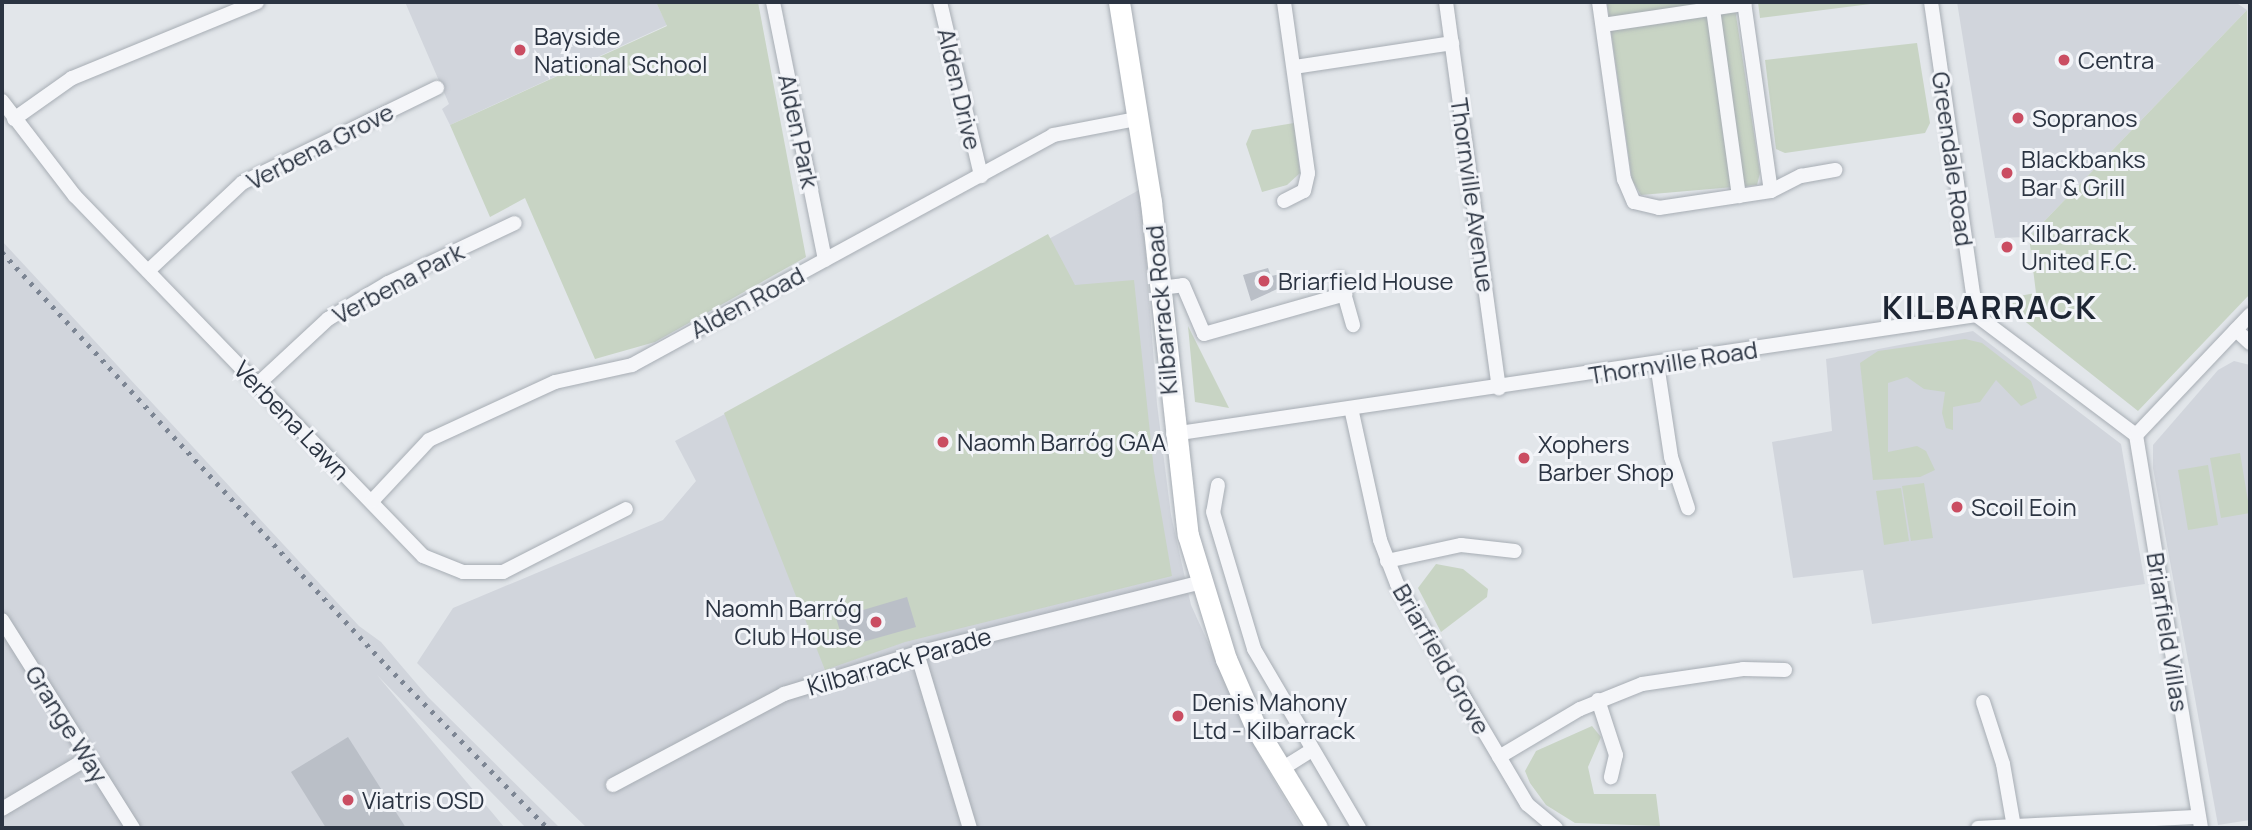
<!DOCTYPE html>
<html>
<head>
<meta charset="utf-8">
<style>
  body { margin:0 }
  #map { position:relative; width:2252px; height:830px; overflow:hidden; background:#e2e6ea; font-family:Manrope,sans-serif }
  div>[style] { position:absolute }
  .built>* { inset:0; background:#d1d5dc }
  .green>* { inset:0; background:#c8d4c4 }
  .building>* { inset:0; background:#babfc7 }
  .roads { filter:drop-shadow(0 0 2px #a7adb4) drop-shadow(0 0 2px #a7adb4) }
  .street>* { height:14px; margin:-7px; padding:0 7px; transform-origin:7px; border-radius:7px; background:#f5f6f9 }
  .secondary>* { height:21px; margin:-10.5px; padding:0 10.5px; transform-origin:10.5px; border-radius:10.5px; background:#fff }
  .rail>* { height:4.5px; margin-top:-2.25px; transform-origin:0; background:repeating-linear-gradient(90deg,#7c8593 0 3.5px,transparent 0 10.5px) }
  .dots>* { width:19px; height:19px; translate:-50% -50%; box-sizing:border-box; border:4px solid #f2f4f8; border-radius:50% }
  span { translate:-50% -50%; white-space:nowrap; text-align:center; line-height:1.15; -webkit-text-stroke:6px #f2f4f8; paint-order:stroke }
  .poi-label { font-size:24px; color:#2b3442 }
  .left { translate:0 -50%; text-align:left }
  .right { translate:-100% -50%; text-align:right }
  .street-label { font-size:24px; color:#2b3442 }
  .district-label { font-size:32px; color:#1d2533; font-weight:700; letter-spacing:2px }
  .frame { position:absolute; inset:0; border:4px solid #2b3442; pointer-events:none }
</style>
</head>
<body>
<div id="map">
  <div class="built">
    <div style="clip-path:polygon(405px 2px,656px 2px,667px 25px,450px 125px,442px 109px,449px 104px)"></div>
    <div style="clip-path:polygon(1957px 2px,2235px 2px,2247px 10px,2029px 237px,1995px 238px)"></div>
    <div style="clip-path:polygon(1141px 189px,1157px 404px,1171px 515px,1191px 605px,1259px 755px,1302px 828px,587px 828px,417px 663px,453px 608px,663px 520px,696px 481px,675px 441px)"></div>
    <div style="clip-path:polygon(2px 241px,359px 626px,381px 642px,428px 697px,560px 828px,526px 828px,377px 675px,505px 828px,2px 828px)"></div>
    <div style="clip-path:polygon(1973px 331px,2121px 444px,2145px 584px,1872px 624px,1863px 570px,1793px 578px,1772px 442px,1832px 431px,1826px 359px)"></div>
    <div style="clip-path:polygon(2234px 361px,2250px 365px,2250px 820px,2218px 825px,2153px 468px,2153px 445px,2218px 370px)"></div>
  </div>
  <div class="green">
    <div style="clip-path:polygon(656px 2px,758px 2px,806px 257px,655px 342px,595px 359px,525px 198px,490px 217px,450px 125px,667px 26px)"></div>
    <div style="clip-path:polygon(1607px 2px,1734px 2px,1760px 173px,1757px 185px,1641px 195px,1632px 180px)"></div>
    <div style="clip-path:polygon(1758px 2px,1886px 2px,1760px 18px)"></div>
    <div style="clip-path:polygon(2247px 10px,2250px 294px,2138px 411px,1998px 300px,2036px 293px,2029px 237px)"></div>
    <div style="clip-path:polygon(1917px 43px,1930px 123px,1925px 133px,1785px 153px,1776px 149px,1765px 60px)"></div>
    <div style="clip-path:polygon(1294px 123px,1300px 173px,1287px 185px,1262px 192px,1246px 144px,1252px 130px)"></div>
    <div style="clip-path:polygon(1048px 234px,1075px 285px,1134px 280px,1154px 471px,1172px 576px,905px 642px,825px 670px,724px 413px)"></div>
    <div style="clip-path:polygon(1188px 326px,1229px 408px,1195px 402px)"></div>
    <div style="clip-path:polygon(1965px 339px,1982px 343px,2031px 381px,2037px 398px,2021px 406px,1996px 380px,1980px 402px,1953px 407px,1953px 430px,1946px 428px,1942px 413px,1945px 392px,1924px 389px,1907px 377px,1888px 383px,1888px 452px,1917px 446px,1926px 451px,1935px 470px,1920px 477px,1873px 480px,1860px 363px,1878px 351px)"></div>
    <div style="clip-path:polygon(2240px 453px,2250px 513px,2221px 518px,2210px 458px)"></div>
    <div style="clip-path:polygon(2208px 465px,2218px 525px,2188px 530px,2178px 470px)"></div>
    <div style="clip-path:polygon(1924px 483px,1933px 538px,1911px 541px,1902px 486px)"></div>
    <div style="clip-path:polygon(1901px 488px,1909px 541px,1884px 545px,1876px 491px)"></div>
    <div style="clip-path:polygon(1436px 564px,1463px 569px,1488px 589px,1487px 597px,1441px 632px,1418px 588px)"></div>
    <div style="clip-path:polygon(1592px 726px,1601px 737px,1588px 767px,1594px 794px,1656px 794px,1660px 826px,1575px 823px,1546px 805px,1530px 783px,1525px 771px,1536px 751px)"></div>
  </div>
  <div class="building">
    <div style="clip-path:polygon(1268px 268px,1271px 276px,1281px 274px,1284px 286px,1251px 301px,1243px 275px)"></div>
    <div style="clip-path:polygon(907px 597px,916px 627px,845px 647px,836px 618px)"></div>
    <div style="clip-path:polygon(348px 737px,406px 828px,326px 828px,291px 772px)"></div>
  </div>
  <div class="roads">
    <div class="street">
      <div style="left:773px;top:2px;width:263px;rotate:78.6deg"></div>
      <div style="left:940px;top:2px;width:179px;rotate:76.7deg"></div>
      <div style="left:1446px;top:2px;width:390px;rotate:82.2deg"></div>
      <div style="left:1599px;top:2px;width:179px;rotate:82deg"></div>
      <div style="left:1624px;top:179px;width:25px;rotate:67deg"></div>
      <div style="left:1634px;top:202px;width:26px;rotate:13deg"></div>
      <div style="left:1659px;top:208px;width:113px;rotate:-8.6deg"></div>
      <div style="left:1771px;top:191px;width:34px;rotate:-27deg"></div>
      <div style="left:1801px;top:176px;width:35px;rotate:-10deg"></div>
      <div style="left:1744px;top:2px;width:191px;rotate:81.9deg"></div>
      <div style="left:1931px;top:2px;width:316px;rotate:81.8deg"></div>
      <div style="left:1713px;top:9px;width:189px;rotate:82.1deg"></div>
      <div style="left:1603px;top:25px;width:143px;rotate:-8.5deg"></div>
      <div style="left:1294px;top:67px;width:160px;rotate:-8.6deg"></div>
      <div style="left:2px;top:101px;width:120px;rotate:52.5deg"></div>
      <div style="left:75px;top:196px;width:501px;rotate:45.97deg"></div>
      <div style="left:423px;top:556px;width:43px;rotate:21.8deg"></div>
      <div style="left:463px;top:572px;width:40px"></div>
      <div style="left:503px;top:572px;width:138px;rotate:-27.1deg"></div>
      <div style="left:14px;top:119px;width:71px;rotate:-35.3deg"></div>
      <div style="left:72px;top:78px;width:200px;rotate:-22.3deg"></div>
      <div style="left:1284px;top:201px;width:22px;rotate:-27deg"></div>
      <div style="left:1304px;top:191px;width:18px;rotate:-77deg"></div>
      <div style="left:1308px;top:173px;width:173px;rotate:-98deg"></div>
      <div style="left:148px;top:271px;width:129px;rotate:-43.1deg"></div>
      <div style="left:242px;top:183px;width:217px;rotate:-26deg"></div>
      <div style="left:1340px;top:279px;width:48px;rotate:74.2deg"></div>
      <div style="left:1160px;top:288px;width:23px;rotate:-7deg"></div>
      <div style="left:1183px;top:285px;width:53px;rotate:66.8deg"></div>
      <div style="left:1204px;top:334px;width:147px;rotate:-15.8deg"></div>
      <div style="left:2236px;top:330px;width:19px;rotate:43deg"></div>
      <div style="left:1657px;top:364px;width:94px;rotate:81.4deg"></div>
      <div style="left:1671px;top:457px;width:54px;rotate:71.6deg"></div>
      <div style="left:258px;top:384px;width:96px;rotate:-42.9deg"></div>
      <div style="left:328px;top:319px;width:70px;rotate:-31deg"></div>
      <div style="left:388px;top:283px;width:140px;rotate:-25.3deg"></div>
      <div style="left:1351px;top:408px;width:135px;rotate:77.6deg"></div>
      <div style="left:1380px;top:540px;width:47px;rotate:68.9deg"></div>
      <div style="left:1397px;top:584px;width:256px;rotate:59.4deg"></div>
      <div style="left:1527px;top:804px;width:38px;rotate:40deg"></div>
      <div style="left:1173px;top:434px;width:812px;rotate:-8.43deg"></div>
      <div style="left:1976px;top:315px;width:200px;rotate:36.9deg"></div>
      <div style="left:2136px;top:435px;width:398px;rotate:80.6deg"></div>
      <div style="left:2136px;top:435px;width:166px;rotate:-46.5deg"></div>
      <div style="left:1218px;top:485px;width:27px;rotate:100deg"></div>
      <div style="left:1213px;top:512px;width:143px;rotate:73.3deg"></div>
      <div style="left:1254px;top:649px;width:208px;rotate:59.6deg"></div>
      <div style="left:372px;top:501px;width:83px;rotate:-46.9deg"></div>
      <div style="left:429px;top:440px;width:139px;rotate:-24.7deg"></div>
      <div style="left:555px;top:382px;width:79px;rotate:-12.4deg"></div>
      <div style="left:632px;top:365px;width:480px;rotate:-28.6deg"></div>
      <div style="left:1053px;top:135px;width:85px;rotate:-10.9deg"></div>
      <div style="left:1387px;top:561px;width:76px;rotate:-12.2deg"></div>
      <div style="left:1461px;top:545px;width:54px;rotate:6.3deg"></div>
      <div style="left:2px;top:620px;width:246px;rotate:57.8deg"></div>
      <div style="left:917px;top:653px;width:183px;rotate:73.2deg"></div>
      <div style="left:1598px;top:700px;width:58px;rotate:71.9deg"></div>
      <div style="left:1616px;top:755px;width:23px;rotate:103deg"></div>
      <div style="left:1983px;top:702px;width:65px;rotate:72.1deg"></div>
      <div style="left:2003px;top:764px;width:64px;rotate:80.1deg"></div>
      <div style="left:1499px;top:757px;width:94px;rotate:-30.7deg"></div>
      <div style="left:1580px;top:709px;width:67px;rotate:-22deg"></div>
      <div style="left:1642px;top:684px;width:102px;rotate:-8.4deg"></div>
      <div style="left:1743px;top:669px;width:42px;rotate:1.4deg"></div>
      <div style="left:1280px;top:770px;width:36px;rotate:-32deg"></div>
      <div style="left:613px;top:785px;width:194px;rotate:-28deg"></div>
      <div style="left:784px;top:694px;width:139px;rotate:-17.1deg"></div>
      <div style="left:917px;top:653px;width:293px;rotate:-14deg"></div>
      <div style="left:2px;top:809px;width:100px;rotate:-30.7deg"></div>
      <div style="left:1978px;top:828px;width:220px;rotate:-2.9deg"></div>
    </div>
    <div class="secondary">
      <div style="left:1119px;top:2px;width:203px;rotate:80.9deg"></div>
      <div style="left:1151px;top:202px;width:335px;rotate:83.7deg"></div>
      <div style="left:1188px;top:535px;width:130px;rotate:73deg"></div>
      <div style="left:1226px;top:659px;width:75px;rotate:66.5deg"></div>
      <div style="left:1256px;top:728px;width:117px;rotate:58.6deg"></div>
    </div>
  </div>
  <div class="rail">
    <div style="left:2px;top:252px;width:565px;rotate:47.08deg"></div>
    <div style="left:387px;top:666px;width:228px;rotate:45.2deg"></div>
  </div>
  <div class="dots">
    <div style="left:520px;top:50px;background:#ca4d62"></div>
    <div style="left:2064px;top:60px;background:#ca4d62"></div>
    <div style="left:2018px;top:118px;background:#ca4d62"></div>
    <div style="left:2007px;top:173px;background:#ca4d62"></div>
    <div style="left:2007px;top:247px;background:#ca4d62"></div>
    <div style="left:1264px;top:281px;background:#ca4d62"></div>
    <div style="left:943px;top:442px;background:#ca4d62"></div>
    <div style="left:1524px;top:458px;background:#ca4d62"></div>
    <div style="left:1957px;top:507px;background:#ca4d62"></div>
    <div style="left:876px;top:622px;background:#ca4d62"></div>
    <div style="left:1178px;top:716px;background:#ca4d62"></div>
    <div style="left:348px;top:800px;background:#ca4d62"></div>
  </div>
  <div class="poi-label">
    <span class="left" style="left:534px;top:50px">Bayside<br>National School</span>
    <span class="left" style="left:2078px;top:60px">Centra</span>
    <span class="left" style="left:2032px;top:118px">Sopranos</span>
    <span class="left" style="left:2021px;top:173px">Blackbanks<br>Bar &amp; Grill</span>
    <span class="left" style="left:2021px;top:247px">Kilbarrack<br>United F.C.</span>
    <span class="left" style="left:1278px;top:281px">Briarfield House</span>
    <span class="left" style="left:957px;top:442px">Naomh Barróg GAA</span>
    <span class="left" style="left:1538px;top:458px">Xophers<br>Barber Shop</span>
    <span class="left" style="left:1971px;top:507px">Scoil Eoin</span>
    <span class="right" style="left:862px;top:622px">Naomh Barróg<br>Club House</span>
    <span class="left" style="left:1192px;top:716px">Denis Mahony<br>Ltd - Kilbarrack</span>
    <span class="left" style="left:362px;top:800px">Viatris OSD</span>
  </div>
  <div class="street-label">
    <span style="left:960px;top:89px;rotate:77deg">Alden Drive</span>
    <span style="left:799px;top:131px;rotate:78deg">Alden Park</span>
    <span style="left:320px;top:146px;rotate:-27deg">Verbena Grove</span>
    <span style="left:1953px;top:159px;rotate:82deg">Greendale Road</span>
    <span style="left:1473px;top:195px;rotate:82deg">Thornville Avenue</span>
    <span style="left:398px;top:283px;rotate:-28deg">Verbena Park</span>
    <span style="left:747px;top:302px;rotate:-28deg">Alden Road</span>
    <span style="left:1161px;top:310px;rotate:-95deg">Kilbarrack Road</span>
    <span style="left:1673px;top:362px;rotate:-9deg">Thornville Road</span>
    <span style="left:292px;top:420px;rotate:46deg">Verbena Lawn</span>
    <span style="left:2168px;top:632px;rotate:81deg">Briarfield Villas</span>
    <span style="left:1442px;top:659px;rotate:60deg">Briarfield Grove</span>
    <span style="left:899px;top:661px;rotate:-16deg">Kilbarrack Parade</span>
    <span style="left:67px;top:724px;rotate:58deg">Grange Way</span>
  </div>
  <div class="district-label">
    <span style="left:1990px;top:307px">KILBARRACK</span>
  </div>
  <div class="frame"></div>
</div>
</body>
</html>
